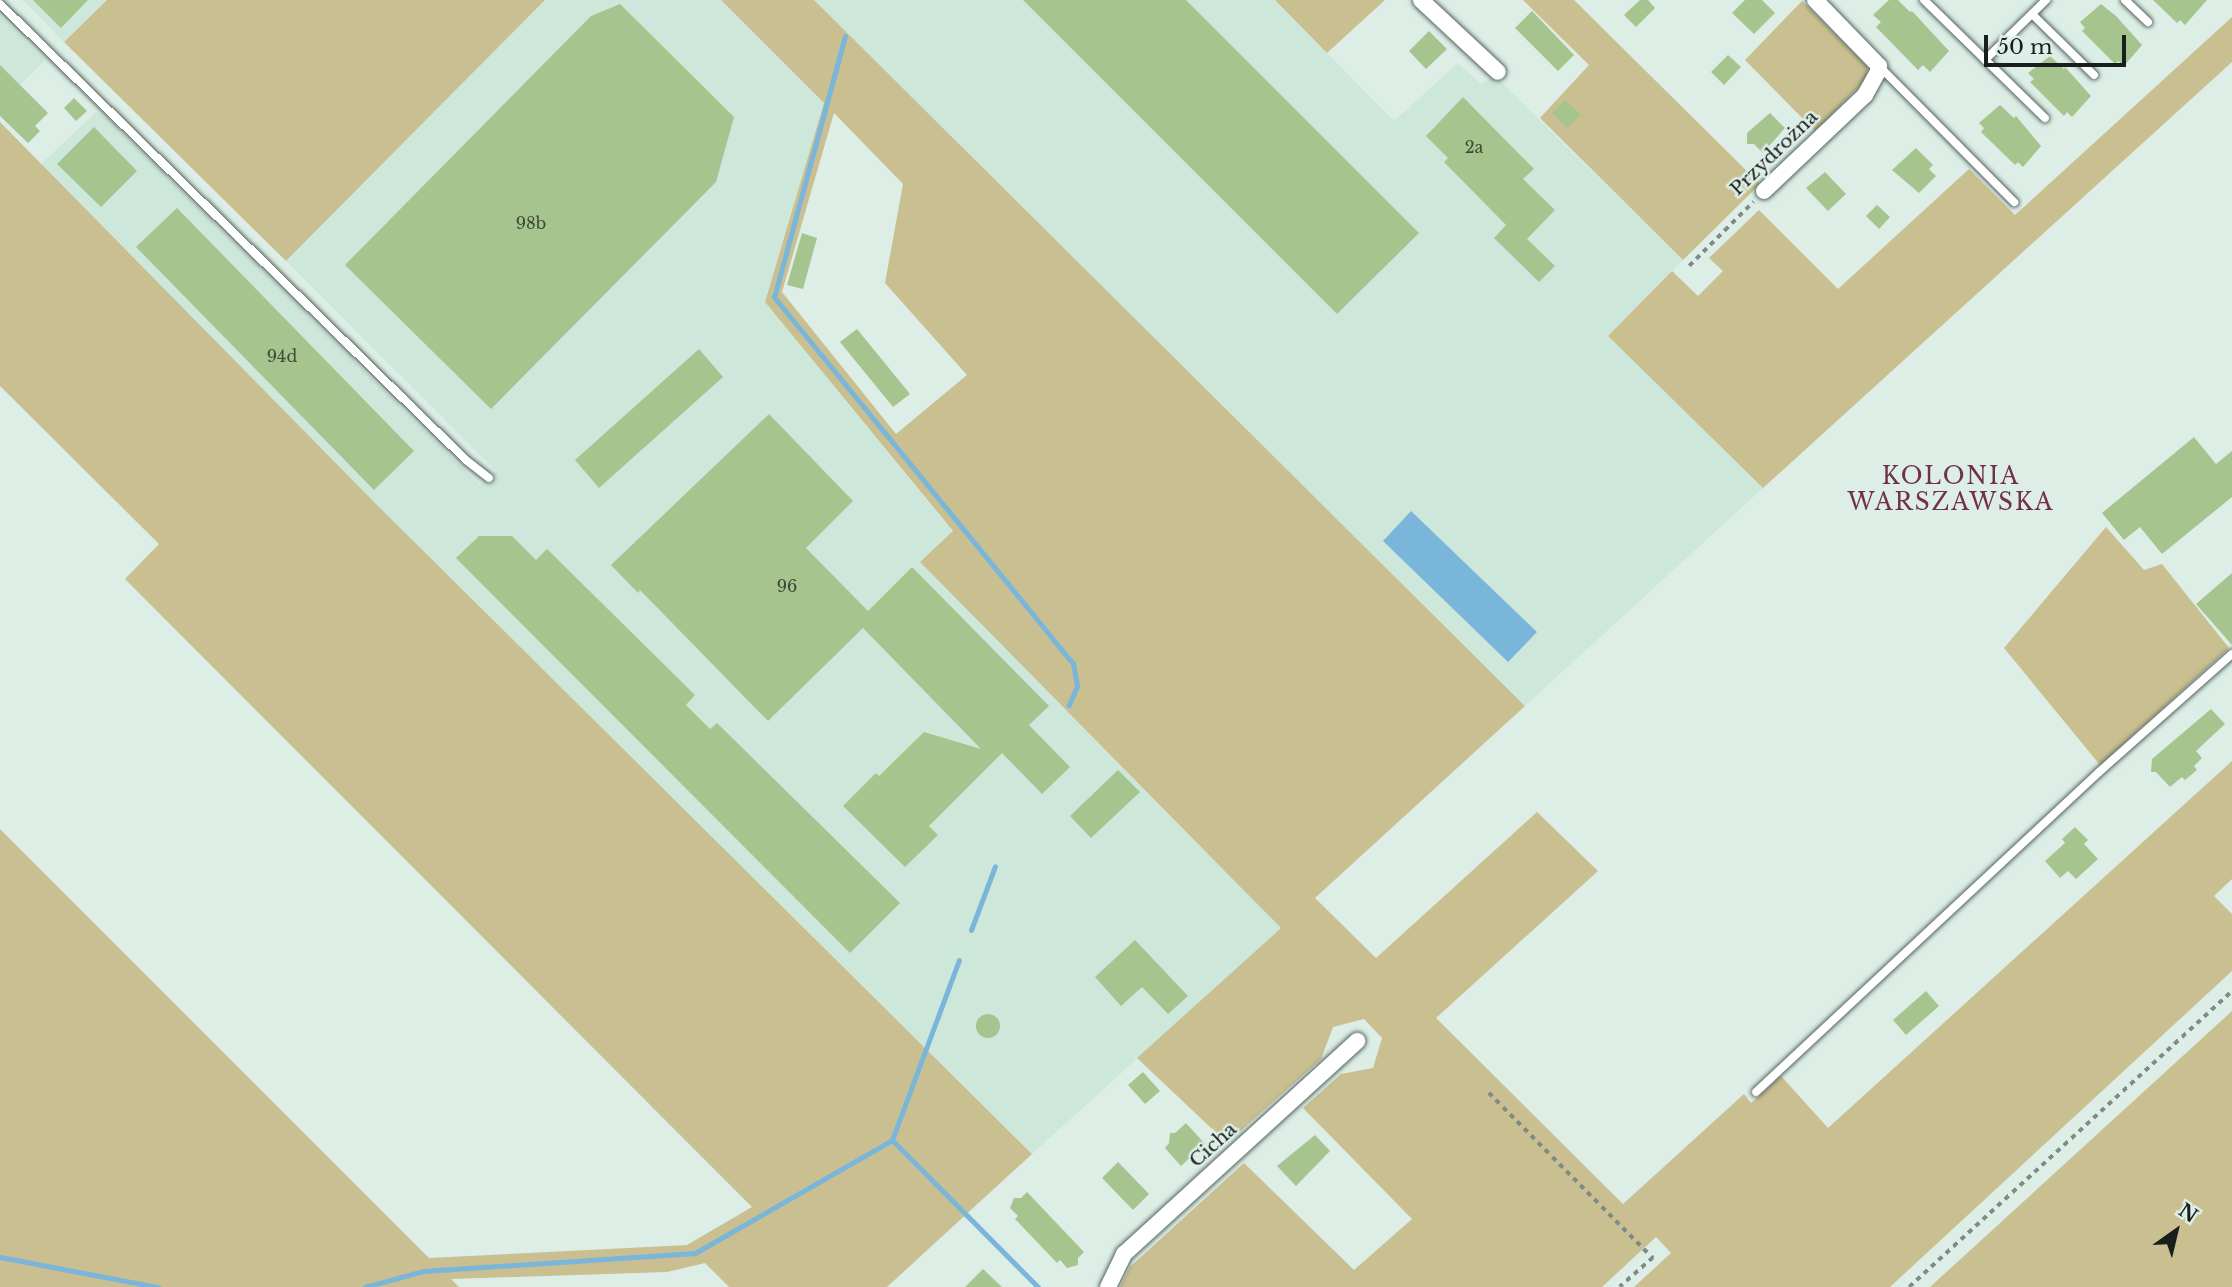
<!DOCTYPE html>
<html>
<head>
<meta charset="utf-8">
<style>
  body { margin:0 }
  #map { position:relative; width:2232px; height:1287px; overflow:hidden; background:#ddeee7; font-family:"Libre Baskerville",serif }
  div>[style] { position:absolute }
  .built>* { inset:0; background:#cee7db }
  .green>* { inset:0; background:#c9bf90 }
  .water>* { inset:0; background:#79b6da }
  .stream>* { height:5px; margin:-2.5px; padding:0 2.5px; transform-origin:2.5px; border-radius:2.5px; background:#79b6da }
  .building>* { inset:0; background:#a5c48e }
  .round { border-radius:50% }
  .path>* { height:3.5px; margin-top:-1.75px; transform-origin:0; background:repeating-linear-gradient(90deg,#7f8b86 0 5px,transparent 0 10px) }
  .roads { filter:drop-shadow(0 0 2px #55645e) drop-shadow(0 0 2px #55645e) }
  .service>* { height:8px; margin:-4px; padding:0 4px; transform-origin:4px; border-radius:4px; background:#fff }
  .minor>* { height:16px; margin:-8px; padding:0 8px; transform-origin:8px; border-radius:8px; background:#fff }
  span { translate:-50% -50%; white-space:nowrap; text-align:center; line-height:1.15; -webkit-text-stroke:5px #ddeee7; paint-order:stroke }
  .number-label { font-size:16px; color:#3c4838 }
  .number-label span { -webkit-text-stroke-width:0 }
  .street-label { font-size:19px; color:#191f1c }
  .quarter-label { font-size:23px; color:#72304d; letter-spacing:2px }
  .north { position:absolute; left:2141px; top:1196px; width:70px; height:70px; -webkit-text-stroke:5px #ddeee7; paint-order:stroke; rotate:34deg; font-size:19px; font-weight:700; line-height:28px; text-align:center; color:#191f1c }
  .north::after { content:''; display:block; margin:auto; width:24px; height:32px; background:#191f1c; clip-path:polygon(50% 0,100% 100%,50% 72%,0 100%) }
  .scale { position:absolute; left:1984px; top:35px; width:142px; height:32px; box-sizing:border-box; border:4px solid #191f1c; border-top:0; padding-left:9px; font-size:21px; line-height:24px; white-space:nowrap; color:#191f1c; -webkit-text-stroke:5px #ddeee7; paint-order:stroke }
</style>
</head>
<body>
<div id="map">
  <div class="built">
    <div style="clip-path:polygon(23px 0,107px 0,64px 42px)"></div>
    <div style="clip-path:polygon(545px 0,721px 0,824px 103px,765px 302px,953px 532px,920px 562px,1281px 928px,1032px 1154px,378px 506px,41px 164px,96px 112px,110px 120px,480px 485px,496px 471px,286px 261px)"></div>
    <div style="clip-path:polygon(814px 0,1275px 0,1394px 121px,1458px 63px,1481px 84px,1495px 76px,1683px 260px,1608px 336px,1763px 488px,1525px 706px)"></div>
    <div style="clip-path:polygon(0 16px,45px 60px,0 105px)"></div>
  </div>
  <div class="green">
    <div style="clip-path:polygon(107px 0,545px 0,286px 261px,64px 42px)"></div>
    <div style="clip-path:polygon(evenodd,721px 0,814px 0,1525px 706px,1315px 898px,1376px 958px,1537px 812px,1598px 871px,1436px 1018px,1623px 1204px,1744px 1094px,1751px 1103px,1781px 1076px,1828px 1128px,2232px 761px,2232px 879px,2214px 896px,2232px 914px,2232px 971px,1890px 1287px,1634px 1287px,1671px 1253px,1656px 1237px,1602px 1287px,1120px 1287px,1130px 1267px,1244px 1163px,1354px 1270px,1412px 1219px,1303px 1108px,1341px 1074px,1373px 1068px,1382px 1038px,1364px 1019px,1333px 1027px,1321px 1059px,1227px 1143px,1137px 1058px,1281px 928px,920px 562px,953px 531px,765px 302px,824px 103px,721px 0,834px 113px,903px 184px,885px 283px,967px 375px,896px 434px,782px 292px,834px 113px)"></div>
    <div style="clip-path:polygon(1275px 0,1385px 0,1327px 53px)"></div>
    <div style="clip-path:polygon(1523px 0,1574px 0,1760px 184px,1683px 260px,1540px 118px,1589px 65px)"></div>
    <div style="clip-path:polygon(1802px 1px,1867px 66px,1867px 79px,1815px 131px,1745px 60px)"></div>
    <div style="clip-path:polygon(2232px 17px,2232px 62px,1763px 488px,1608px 336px,1672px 271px,1698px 296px,1723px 271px,1709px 258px,1759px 210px,1838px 289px,1969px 169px,2015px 215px)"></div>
    <div style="clip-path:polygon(0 122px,378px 506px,1032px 1154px,887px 1287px,729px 1287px,705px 1263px,667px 1272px,451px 1279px,459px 1287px,0 1287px,0 829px,429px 1258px,687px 1245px,752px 1207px,125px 579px,159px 544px,0 386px)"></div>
    <div style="clip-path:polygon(2106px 527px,2144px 570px,2162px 564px,2229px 648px,2100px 765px,2004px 648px)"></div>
    <div style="clip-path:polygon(2232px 1011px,2232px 1287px,1930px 1287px,1987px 1235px)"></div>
  </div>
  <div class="water">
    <div style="clip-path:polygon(1411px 511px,1537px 632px,1508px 662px,1383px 541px)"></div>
  </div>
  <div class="stream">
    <div style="left:845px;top:36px;width:270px;rotate:105.2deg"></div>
    <div style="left:774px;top:297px;width:473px;rotate:50.8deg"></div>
    <div style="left:1073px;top:663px;width:23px;rotate:80deg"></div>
    <div style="left:1077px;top:686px;width:21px;rotate:113deg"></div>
    <div style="left:971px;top:930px;width:68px;rotate:-69.4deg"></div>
    <div style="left:892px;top:1140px;width:207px;rotate:45.2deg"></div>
    <div style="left:0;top:1257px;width:161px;rotate:10.8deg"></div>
    <div style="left:365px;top:1287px;width:60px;rotate:-15.4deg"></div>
    <div style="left:423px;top:1271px;width:273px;rotate:-3.8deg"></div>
    <div style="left:695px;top:1253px;width:227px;rotate:-29.8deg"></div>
    <div style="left:892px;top:1140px;width:192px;rotate:-69.6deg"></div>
  </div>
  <div class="building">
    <div style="clip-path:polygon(33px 0,88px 0,61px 28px)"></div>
    <div style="clip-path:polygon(1023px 0,1186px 0,1419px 233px,1337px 314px)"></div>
    <div style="clip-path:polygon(1640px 0,1648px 0,1655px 8px,1636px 27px,1624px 15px)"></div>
    <div style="clip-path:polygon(1745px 0,1762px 0,1775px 13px,1754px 34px,1732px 13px)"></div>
    <div style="clip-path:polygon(1889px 0,1898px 0,1910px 12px,1912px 11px,1949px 51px,1930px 72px,1923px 65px,1918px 70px,1876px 27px,1881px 22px,1873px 15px)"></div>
    <div style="clip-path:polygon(2153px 0,2207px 0,2185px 25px,2180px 20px,2177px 23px)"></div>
    <div style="clip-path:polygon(620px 4px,734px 117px,716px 182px,491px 409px,345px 265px,591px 16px)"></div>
    <div style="clip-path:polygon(2101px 4px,2116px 16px,2142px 45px,2124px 66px,2118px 61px,2115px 64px,2082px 31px,2085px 28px,2080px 22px)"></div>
    <div style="clip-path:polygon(1532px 11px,1574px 55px,1558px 71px,1515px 28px)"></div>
    <div style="clip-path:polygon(1429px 31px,1447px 49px,1426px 69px,1409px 51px)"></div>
    <div style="clip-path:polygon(1728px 55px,1741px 67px,1724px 85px,1711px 72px)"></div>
    <div style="clip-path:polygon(2050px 56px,2064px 69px,2065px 67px,2091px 96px,2072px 117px,2067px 112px,2064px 116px,2030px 82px,2034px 79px,2028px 73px)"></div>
    <div style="clip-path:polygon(0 65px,48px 113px,35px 126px,40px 131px,28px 143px,0 116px)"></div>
    <div style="clip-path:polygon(1463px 97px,1534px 169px,1523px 179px,1555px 210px,1527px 239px,1555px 266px,1539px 282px,1494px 238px,1506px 225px,1444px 162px,1448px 158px,1426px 136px)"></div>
    <div style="clip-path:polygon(74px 98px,87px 111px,76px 121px,64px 108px)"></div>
    <div style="clip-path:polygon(1565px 100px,1581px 115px,1567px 128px,1552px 113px)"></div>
    <div style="clip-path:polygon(2000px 105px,2014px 118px,2016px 116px,2041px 146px,2023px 167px,2018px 162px,2015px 165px,1981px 132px,1984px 128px,1979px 123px)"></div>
    <div style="clip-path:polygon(1770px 113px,1785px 128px,1763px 153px,1754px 144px,1747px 144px,1747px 133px)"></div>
    <div style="clip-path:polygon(94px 127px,137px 171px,101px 207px,57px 164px)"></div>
    <div style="clip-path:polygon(1916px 148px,1933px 165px,1929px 169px,1936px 176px,1919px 193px,1892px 170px)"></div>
    <div style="clip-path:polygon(1825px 172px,1846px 194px,1828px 211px,1806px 188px)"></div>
    <div style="clip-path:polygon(1877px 205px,1890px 217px,1879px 229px,1866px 216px)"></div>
    <div style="clip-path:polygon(177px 208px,414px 451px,374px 490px,136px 247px)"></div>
    <div style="clip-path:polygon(802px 233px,817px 238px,803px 289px,787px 285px)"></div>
    <div style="clip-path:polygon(857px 329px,910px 394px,893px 407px,840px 342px)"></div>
    <div style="clip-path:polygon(699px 349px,723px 377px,599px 488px,575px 460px)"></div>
    <div style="clip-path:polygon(769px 414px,853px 501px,806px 548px,868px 611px,912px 567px,1049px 706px,1029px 725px,1070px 767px,1042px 794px,1002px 753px,929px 826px,938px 835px,905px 867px,843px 806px,876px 773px,879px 776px,924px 732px,981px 749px,863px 628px,768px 721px,640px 590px,638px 593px,611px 565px)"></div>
    <div style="clip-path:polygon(2194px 437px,2216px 464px,2232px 451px,2232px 497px,2162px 554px,2140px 527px,2124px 540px,2102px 513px)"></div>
    <div style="clip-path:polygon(479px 536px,512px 536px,536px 560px,547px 549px,695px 695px,686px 705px,710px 729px,717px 723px,900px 903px,850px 953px,456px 558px)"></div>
    <div style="clip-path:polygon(2232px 573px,2232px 645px,2196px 604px)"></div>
    <div style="clip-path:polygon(2211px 709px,2225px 724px,2196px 751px,2202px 758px,2194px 766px,2197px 770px,2185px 780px,2182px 777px,2170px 787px,2156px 772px,2151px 772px,2152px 759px)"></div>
    <div style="clip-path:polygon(1118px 770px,1140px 792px,1091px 838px,1070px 816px)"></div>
    <div style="clip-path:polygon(2075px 827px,2088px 840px,2084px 844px,2098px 859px,2076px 879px,2068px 871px,2060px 878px,2045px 861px,2065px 843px,2062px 839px)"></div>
    <div style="clip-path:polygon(1135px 940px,1188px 996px,1168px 1014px,1142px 987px,1121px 1006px,1095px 977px)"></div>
    <div style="clip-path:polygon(1926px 991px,1939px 1006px,1906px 1035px,1893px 1020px)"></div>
    <div class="round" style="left:976px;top:1014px;width:24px;height:24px"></div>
    <div style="clip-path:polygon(1143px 1072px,1160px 1091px,1145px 1104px,1128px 1085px)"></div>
    <div style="clip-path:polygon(1186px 1123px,1205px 1144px,1181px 1166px,1165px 1148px,1169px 1143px,1170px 1133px,1175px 1133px)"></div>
    <div style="clip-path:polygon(1315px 1135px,1330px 1151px,1296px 1186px,1277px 1166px)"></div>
    <div style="clip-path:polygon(1118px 1162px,1149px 1194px,1133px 1210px,1102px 1178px)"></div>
    <div style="clip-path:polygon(1027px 1192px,1084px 1252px,1078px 1258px,1078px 1265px,1067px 1268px,1060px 1260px,1057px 1263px,1015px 1219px,1018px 1216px,1010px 1208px,1014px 1198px,1021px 1198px)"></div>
    <div style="clip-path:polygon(983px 1269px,1002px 1287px,965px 1287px)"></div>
  </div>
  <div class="path">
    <div style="left:1689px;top:266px;width:91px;rotate:-45deg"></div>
    <div style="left:1489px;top:1093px;width:233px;rotate:45.2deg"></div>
    <div style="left:1653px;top:1258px;width:44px;rotate:138.7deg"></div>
    <div style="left:1909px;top:1287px;width:438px;rotate:-42.5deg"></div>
  </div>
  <div class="roads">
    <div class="service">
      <div style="left:1924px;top:0;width:169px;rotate:44.3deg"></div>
      <div style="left:2125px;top:0;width:32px;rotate:44deg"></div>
      <div style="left:0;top:4px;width:652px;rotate:44.38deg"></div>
      <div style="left:466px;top:460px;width:29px;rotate:38deg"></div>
      <div style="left:2032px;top:14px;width:87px;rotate:44.5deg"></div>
      <div style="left:1985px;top:60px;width:86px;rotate:-44.5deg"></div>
      <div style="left:1879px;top:66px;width:192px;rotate:45.2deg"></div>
      <div style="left:1756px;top:1092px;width:469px;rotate:-43deg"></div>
      <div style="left:2099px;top:772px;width:178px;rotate:-41.6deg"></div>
    </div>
    <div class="minor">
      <div style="left:1421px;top:0;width:105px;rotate:43.1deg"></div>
      <div style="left:1764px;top:191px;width:139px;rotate:-43.5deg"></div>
      <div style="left:1865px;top:95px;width:26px;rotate:-61deg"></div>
      <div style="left:1878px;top:72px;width:6px;rotate:-81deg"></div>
      <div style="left:1879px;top:66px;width:92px;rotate:-134.1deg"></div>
      <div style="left:1108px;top:1287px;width:37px;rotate:-64deg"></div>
      <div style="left:1124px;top:1254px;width:316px;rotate:-42.4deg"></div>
    </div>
  </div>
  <div class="number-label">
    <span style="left:1474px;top:147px">2a</span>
    <span style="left:531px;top:223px">98b</span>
    <span style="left:282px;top:356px">94d</span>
    <span style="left:787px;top:586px">96</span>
  </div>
  <div class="street-label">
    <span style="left:1774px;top:153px;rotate:-44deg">Przydrożna</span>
    <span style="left:1213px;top:1145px;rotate:-42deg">Cicha</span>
  </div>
  <div class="quarter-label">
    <span style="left:1951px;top:489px">KOLONIA<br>WARSZAWSKA</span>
  </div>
  <div class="north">N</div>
  <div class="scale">50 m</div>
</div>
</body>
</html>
